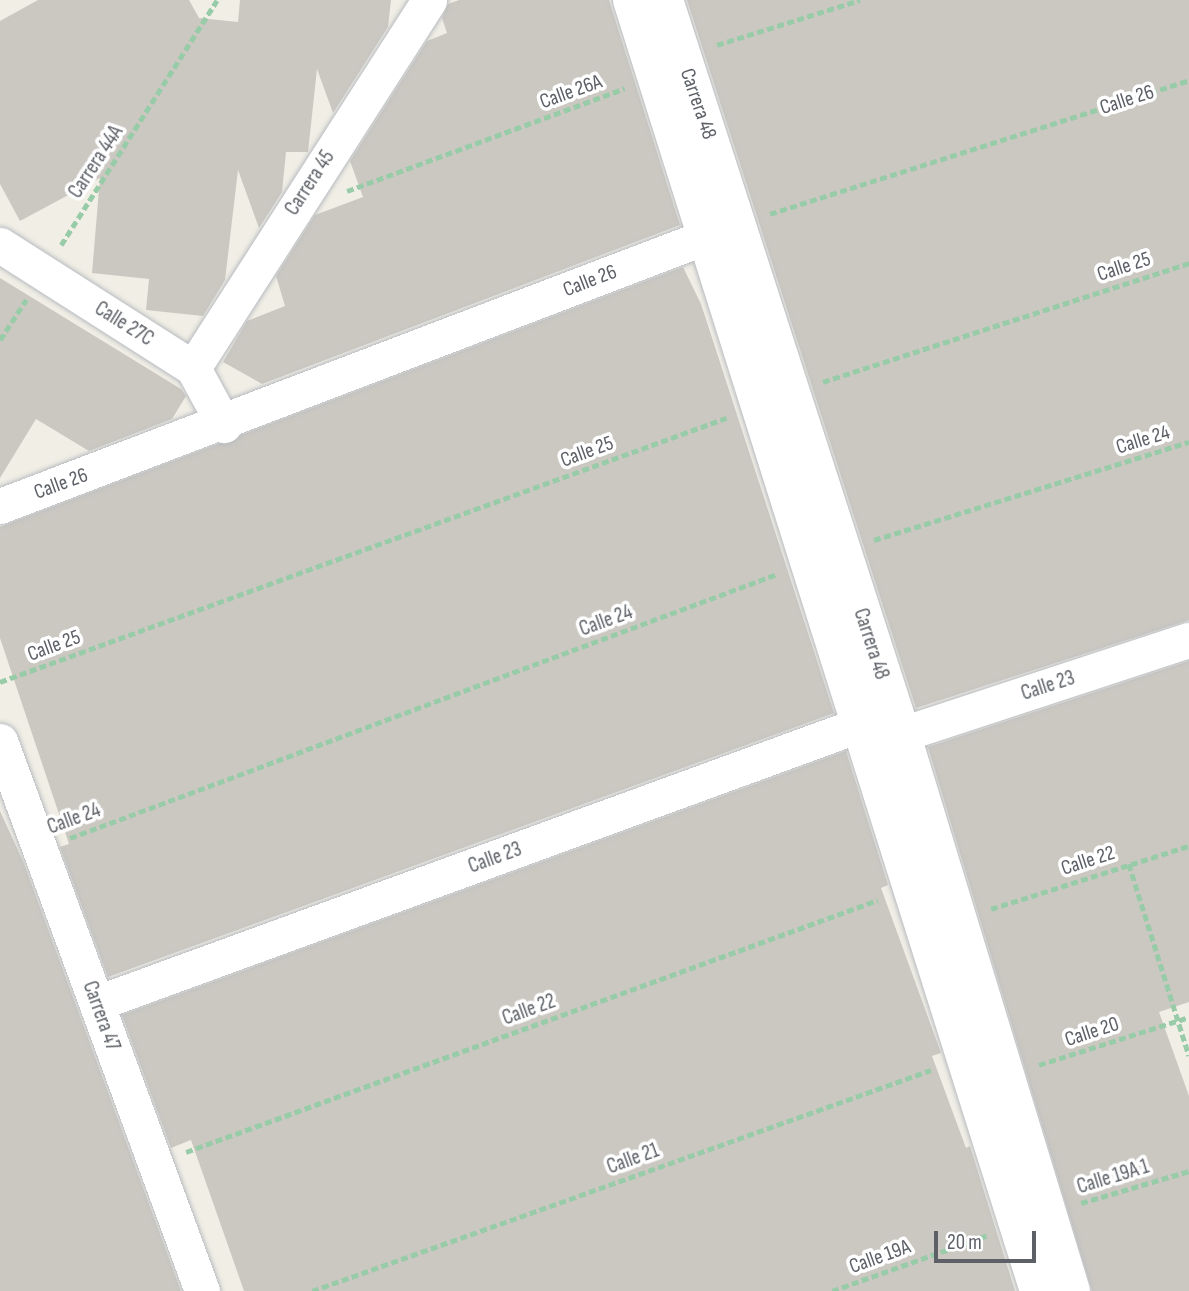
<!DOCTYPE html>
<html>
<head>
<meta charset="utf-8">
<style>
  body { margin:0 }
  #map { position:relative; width:1189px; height:1291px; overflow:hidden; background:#f0eee5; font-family:"Sofia Sans Condensed",sans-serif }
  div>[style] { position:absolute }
  .building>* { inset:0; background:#cbc8c2 }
  .path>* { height:4.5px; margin-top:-2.25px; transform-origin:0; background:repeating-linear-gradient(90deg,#98cba8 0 7px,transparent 0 10.5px) }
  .roads { filter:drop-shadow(0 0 2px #b7bbc0) drop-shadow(0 0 2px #b7bbc0) }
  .street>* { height:35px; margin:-17.5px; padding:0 17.5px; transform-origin:17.5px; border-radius:17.5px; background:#fff }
  .secondary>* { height:38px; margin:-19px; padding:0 19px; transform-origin:19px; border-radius:19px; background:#fff }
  span { translate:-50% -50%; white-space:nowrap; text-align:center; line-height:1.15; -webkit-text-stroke:7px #fff; paint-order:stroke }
  .street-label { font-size:21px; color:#5d6167 }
  .scale { position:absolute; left:934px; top:1231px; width:102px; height:32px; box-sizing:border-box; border:4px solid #5d6167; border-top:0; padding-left:9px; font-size:21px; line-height:24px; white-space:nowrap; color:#5d6167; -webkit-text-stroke:5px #fff; paint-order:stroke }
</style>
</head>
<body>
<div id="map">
  <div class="building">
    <div style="clip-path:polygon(38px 0,189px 0,199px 18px,238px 22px,240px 0,391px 0,388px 27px,333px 113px,317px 69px,308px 152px,286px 152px,282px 192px,259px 228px,238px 170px,225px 280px,203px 316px,146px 310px,149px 279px,92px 273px,100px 178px,20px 221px,0 184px,0 21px)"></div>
    <div style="clip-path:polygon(459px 0,609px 0,680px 225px,262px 384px,223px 362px,247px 321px,285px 306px,276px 276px,315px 215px,363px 197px,350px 161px,427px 41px,447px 33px,442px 18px,448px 4px)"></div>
    <div style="clip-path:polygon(687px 0,1189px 0,1189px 620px,916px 708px)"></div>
    <div style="clip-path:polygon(683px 267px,701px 304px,834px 713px,108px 977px,60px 847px,69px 844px,0 638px,0 527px)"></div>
    <div style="clip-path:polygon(0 278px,181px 389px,186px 396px,172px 419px,89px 451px,36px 419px,0 478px)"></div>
    <div style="clip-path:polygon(1189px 661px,1189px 1002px,1159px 1012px,1189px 1096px,1189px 1291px,1092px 1291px,928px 747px)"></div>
    <div style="clip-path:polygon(846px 751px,888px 885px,881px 888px,941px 1053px,932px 1056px,966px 1148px,970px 1146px,1015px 1291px,244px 1291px,191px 1140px,171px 1148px,122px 1015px)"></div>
    <div style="clip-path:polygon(0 811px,23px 861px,181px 1291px,0 1291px)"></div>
  </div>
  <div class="path">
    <div style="left:717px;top:45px;width:150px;rotate:-17.5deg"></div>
    <div style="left:347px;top:191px;width:296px;rotate:-20.3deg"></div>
    <div style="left:770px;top:214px;width:440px;rotate:-17.7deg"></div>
    <div style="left:61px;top:245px;width:290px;rotate:-57.5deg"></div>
    <div style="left:0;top:340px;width:48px;rotate:-57deg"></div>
    <div style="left:823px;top:382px;width:385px;rotate:-18deg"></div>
    <div style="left:874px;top:540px;width:330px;rotate:-17.3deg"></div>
    <div style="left:0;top:682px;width:773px;rotate:-19.98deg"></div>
    <div style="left:70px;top:838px;width:755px;rotate:-20.48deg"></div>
    <div style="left:1129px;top:864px;width:201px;rotate:72.6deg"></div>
    <div style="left:991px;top:909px;width:208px;rotate:-17.7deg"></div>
    <div style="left:1039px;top:1065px;width:157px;rotate:-17.7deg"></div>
    <div style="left:186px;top:1152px;width:736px;rotate:-20.01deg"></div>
    <div style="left:1081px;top:1203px;width:113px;rotate:-16.5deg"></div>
    <div style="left:312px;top:1291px;width:657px;rotate:-19.65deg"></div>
    <div style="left:832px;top:1291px;width:164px;rotate:-19.7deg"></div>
  </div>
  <div class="roads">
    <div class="street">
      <div style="left:0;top:245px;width:229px;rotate:32.5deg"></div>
      <div style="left:193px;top:368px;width:65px;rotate:61.5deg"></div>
      <div style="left:193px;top:368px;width:437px;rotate:-57.3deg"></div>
      <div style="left:0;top:506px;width:786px;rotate:-20.88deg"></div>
      <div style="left:0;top:741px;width:586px;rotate:69.83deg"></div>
      <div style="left:875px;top:743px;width:330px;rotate:-18.2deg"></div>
      <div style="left:97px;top:1003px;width:840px;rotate:-20.05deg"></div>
    </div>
    <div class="secondary">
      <div style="left:632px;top:0;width:1354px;rotate:72.5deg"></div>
      <div style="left:664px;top:0;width:770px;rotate:72.08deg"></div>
      <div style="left:901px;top:733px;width:583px;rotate:73.06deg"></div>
    </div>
  </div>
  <div class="street-label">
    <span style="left:571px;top:92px;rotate:-20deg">Calle 26A</span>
    <span style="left:1127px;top:100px;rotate:-18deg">Calle 26</span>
    <span style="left:698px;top:104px;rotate:71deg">Carrera 48</span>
    <span style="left:96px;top:162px;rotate:-57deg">Carrera 44A</span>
    <span style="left:310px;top:183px;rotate:-57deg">Carrera 45</span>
    <span style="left:1124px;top:267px;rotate:-18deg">Calle 25</span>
    <span style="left:590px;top:281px;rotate:-21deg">Calle 26</span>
    <span style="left:124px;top:324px;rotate:32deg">Calle 27C</span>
    <span style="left:1143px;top:440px;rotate:-17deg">Calle 24</span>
    <span style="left:587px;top:452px;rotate:-20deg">Calle 25</span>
    <span style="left:61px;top:484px;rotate:-20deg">Calle 26</span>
    <span style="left:606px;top:621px;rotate:-20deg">Calle 24</span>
    <span style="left:871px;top:644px;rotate:72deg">Carrera 48</span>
    <span style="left:54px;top:646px;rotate:-20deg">Calle 25</span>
    <span style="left:1048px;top:686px;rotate:-18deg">Calle 23</span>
    <span style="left:74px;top:819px;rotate:-20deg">Calle 24</span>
    <span style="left:495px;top:858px;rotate:-20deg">Calle 23</span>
    <span style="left:1088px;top:861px;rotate:-18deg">Calle 22</span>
    <span style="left:529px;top:1010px;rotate:-20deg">Calle 22</span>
    <span style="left:101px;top:1016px;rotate:70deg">Carrera 47</span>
    <span style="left:1092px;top:1032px;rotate:-18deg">Calle 20</span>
    <span style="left:633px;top:1159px;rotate:-20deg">Calle 21</span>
    <span style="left:1113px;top:1177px;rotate:-17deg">Calle 19A 1</span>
    <span style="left:880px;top:1257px;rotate:-20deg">Calle 19A</span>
  </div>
  <div class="scale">20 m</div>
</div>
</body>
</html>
